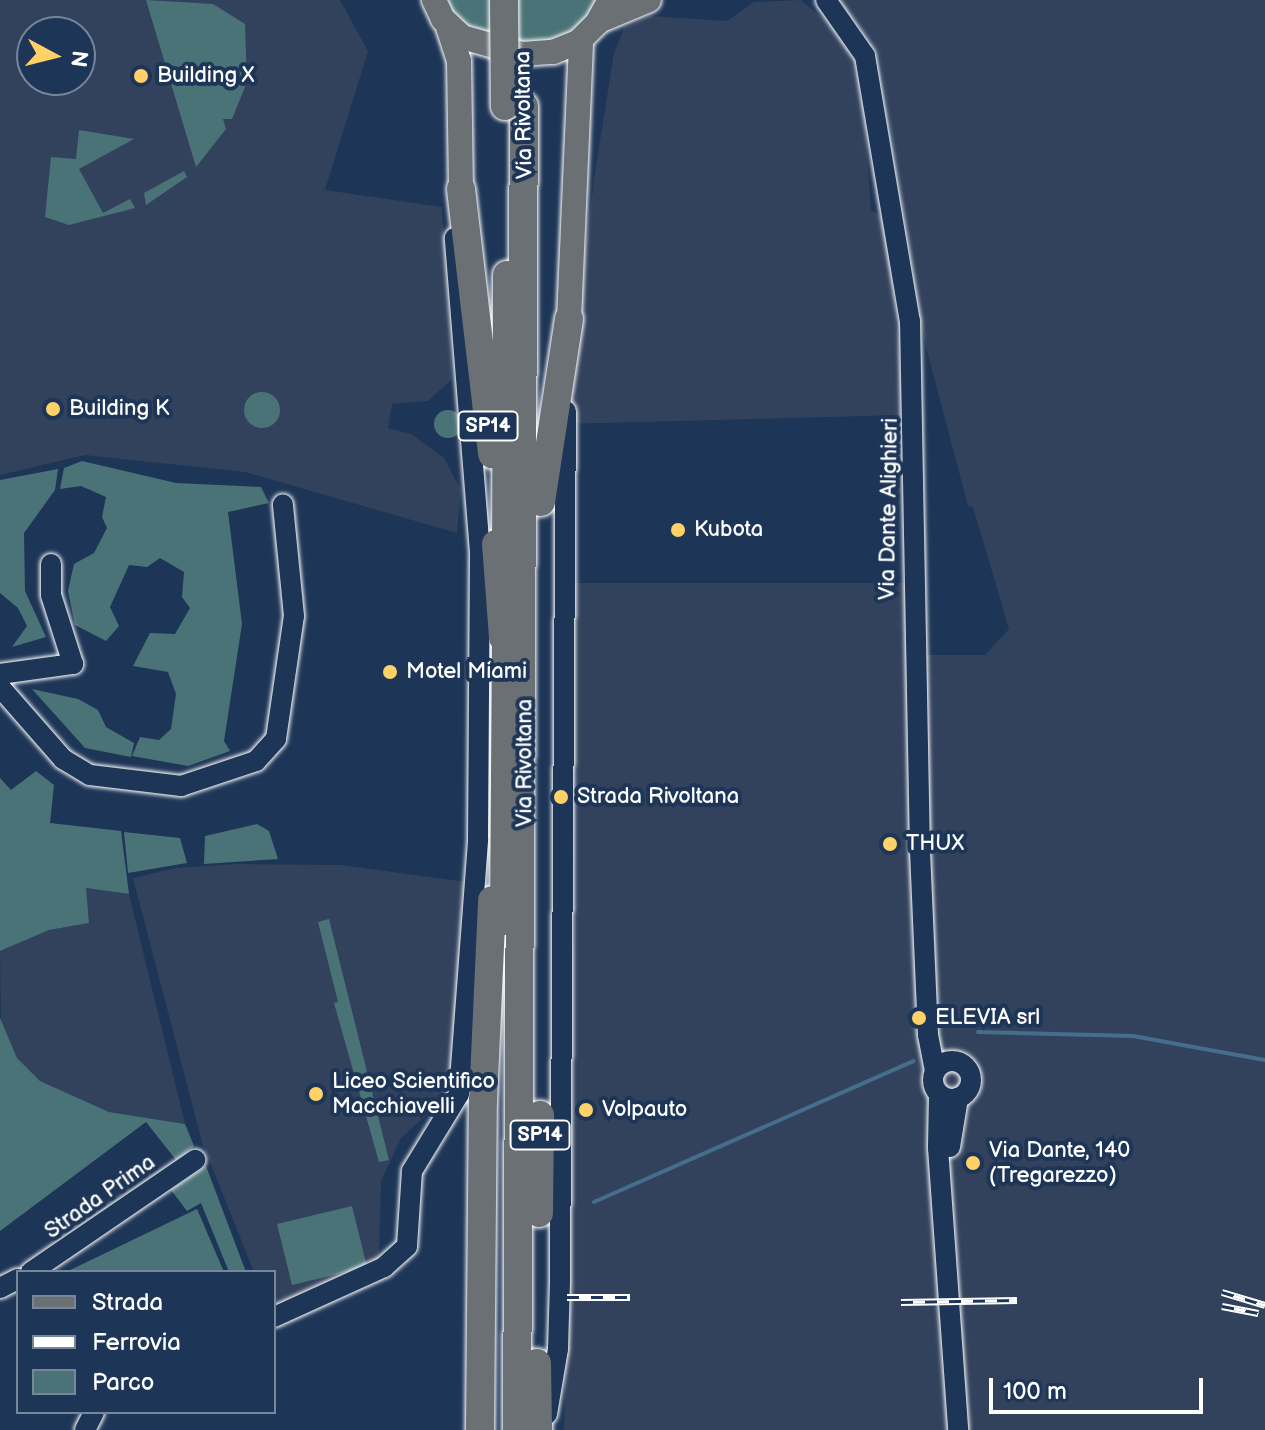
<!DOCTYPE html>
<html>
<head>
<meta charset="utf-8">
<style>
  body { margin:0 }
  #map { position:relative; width:1265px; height:1430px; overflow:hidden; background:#1d3557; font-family:"Balsamiq Sans",sans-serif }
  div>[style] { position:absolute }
  .built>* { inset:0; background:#32425d }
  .green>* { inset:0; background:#4a7378 }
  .round { border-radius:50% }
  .stream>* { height:4px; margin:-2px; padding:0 2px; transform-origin:2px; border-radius:2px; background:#456e8d }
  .roads { filter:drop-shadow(0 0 2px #fff) drop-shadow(0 0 2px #fff) }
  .minor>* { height:20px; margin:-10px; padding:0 10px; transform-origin:10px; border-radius:10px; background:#1d3557 }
  .minor>.ring { margin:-10px; padding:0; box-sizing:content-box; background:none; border:20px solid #1d3557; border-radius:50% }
  .major>* { height:24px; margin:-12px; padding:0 12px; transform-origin:12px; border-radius:12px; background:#6a7074 }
  .highway>* { height:28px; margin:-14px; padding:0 14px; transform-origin:14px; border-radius:14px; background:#6a7074 }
  .rail>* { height:7px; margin-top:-3.5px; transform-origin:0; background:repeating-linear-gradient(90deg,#1d3557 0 12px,#fff 0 24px); box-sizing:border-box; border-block:2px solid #fff }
  .bridges { filter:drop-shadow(0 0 2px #fff) drop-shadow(0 0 2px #fff) }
  .highway-bridge>* { height:28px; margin:-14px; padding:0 14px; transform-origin:14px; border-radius:14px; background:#6a7074 }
  .dots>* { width:22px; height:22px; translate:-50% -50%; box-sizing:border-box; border:4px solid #1d3557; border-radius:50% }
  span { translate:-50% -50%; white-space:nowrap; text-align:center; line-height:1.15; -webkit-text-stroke:8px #1d3557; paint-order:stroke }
  .shield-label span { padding:2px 6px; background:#1d3557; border:2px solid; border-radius:6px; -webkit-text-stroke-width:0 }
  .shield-label { font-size:20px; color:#fff; font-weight:700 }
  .poi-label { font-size:22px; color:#fff }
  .left { translate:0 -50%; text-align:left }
  .street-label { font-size:22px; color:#fff }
  .legend { position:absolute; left:16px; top:1270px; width:260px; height:144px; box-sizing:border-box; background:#1d3557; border:2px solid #77869a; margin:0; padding:10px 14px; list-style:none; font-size:24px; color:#fff }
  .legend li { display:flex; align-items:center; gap:16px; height:40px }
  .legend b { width:40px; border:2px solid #77869a }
  .north { position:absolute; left:16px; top:16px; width:80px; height:80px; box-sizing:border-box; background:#1d3557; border:2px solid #77869a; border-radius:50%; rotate:97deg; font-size:22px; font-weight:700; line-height:32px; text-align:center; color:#fff }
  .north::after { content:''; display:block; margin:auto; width:28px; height:36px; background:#ffd166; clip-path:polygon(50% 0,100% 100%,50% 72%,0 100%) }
  .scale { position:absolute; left:989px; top:1378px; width:214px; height:36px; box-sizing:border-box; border:4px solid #fff; border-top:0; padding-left:10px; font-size:24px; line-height:28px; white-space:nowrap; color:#fff; -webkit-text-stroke:6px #1d3557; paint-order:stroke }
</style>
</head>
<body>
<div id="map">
  <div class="built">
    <div style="clip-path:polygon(evenodd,0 0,340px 0,368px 51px,325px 190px,442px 207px,452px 379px,428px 401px,392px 404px,388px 428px,411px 434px,444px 458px,461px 490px,457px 533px,245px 472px,85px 455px,0 475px,0 0,32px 32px,80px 32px,80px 80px,32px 80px,32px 32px)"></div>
    <div style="clip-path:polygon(801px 0,845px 37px,864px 113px,871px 210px,887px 220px,904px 415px,563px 424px,596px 166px,614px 53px,624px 28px,650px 16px,727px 21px,754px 2px)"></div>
    <div style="clip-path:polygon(839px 0,1265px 0,1265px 1430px,564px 1430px,575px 883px,569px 583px,906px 583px,916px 655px,985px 655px,1009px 629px,973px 507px,968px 506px,925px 343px,879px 52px)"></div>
    <div style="clip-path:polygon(237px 864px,341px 865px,466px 882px,451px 1078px,432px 1110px,401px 1138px,381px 1181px,379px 1259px,371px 1268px,274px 1306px,274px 1272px,254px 1272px,202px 1142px,133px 878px,176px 868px)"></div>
    <div style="clip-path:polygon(85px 888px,129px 894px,185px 1124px,109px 1112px,40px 1081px,17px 1058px,1px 1023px,0 951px,49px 930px,89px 923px)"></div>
  </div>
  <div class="green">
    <div style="clip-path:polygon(146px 0,213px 4px,245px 24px,247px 82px,232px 119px,223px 119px,226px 129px,196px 167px)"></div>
    <div style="clip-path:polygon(445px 0,599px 0,577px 29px,557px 40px,522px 44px,478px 33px,455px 17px)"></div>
    <div style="clip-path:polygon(79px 130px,134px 139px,79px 169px,103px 213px,130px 199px,135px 208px,69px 225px,45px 217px,51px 157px,76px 159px)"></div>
    <div style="clip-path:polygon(184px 171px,187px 177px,146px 205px,144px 193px)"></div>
    <div class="round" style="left:244px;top:392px;width:36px;height:36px"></div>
    <div class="round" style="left:434px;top:410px;width:28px;height:28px"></div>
    <div style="clip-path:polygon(82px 461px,176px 483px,261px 487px,269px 503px,228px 512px,242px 624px,224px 741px,230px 751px,188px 766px,132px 756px,140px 737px,159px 740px,171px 729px,176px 694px,168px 672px,133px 666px,150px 633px,175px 634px,190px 608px,182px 597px,184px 572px,160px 558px,147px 567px,129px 565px,110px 607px,119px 626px,106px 641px,75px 625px,68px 591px,74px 564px,94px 553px,107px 528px,102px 517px,106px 497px,81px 486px,60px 489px,64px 468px)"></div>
    <div style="clip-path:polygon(58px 469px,55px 490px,24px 533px,25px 591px,46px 637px,12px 647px,27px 626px,18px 608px,0 593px,0 480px)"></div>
    <div style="clip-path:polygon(32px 689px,78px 699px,98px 710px,106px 727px,134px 743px,131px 757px,85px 748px)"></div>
    <div style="clip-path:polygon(36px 771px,54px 785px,50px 823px,121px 831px,129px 894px,86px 888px,89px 923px,49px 930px,0 951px,0 778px,11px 790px)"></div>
    <div style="clip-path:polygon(257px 824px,269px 831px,278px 859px,204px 864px,205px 836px)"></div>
    <div style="clip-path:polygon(124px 832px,180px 838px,187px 863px,128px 873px)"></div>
    <div style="clip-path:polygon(329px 919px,389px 1160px,379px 1162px,334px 1003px,338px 1002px,318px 922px)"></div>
    <div style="clip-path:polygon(0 1018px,17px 1058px,40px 1081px,109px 1112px,185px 1124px,194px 1146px,176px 1160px,146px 1122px,0 1231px)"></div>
    <div style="clip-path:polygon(206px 1166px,246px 1272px,229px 1272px,201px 1203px,187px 1211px,171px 1190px)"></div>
    <div style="clip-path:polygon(352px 1206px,367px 1267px,292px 1285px,277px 1224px)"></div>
    <div style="clip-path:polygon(197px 1209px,224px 1272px,66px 1272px)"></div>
  </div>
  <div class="stream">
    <div style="left:978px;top:1032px;width:155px;rotate:1.5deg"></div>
    <div style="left:1133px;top:1036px;width:134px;rotate:10.3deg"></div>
    <div style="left:594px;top:1202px;width:349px;rotate:-23.8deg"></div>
  </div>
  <div class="roads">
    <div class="minor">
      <div style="left:826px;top:0;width:68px;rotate:55.1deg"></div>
      <div style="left:865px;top:56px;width:269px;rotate:80.4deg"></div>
      <div style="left:910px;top:321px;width:530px;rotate:88.92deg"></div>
      <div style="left:920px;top:851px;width:184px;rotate:87.5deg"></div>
      <div style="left:928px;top:1035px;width:37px;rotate:79deg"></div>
      <div style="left:0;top:674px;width:74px;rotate:-7.8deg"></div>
      <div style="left:73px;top:664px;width:72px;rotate:-107.7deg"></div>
      <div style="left:51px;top:595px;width:31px;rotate:-90deg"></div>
      <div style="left:0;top:687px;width:96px;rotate:48.8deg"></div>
      <div style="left:63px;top:759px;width:31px;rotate:31deg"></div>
      <div style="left:90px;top:775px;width:92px;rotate:6.9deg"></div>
      <div style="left:181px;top:786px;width:79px;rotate:-18.4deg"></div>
      <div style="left:256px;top:761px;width:30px;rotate:-48deg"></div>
      <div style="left:276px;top:739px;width:124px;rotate:-81.7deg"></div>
      <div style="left:294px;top:616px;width:112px;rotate:-95.7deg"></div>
      <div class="ring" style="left:933px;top:1061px;width:18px;height:18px"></div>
      <div style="left:939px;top:1094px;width:54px;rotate:91.1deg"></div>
      <div style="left:938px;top:1148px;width:283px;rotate:85.9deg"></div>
      <div style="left:950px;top:1147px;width:50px;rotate:-80.7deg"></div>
      <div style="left:31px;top:1272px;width:199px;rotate:-34.3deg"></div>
      <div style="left:0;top:1288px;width:20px;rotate:-27deg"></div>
      <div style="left:274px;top:1317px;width:121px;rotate:-24.4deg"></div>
      <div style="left:384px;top:1267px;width:31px;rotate:-42deg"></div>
      <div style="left:407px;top:1246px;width:75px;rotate:-86.2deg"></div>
      <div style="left:412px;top:1171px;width:90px;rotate:-58.6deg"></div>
      <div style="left:459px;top:1094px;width:256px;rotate:-85.7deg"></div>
      <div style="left:478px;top:839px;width:287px;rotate:-89.6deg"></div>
      <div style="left:480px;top:552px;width:315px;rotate:-94.6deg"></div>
      <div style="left:547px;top:1414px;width:66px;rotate:-80.4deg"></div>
      <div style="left:558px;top:1349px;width:67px;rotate:-88.3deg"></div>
      <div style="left:560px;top:1282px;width:871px;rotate:-89.61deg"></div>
      <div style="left:85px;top:1430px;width:20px;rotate:-63deg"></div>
    </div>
    <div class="major">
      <div style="left:434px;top:0;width:21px;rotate:65deg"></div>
      <div style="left:443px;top:19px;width:26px;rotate:43deg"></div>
      <div style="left:462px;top:37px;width:62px;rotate:15.8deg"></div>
      <div style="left:522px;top:54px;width:31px;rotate:-4deg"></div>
      <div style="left:553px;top:52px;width:27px;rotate:-22deg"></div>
      <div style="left:578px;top:42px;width:27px;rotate:-45deg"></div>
      <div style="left:597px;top:23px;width:26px;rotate:-61deg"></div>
      <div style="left:599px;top:21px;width:54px;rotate:-22.8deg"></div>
      <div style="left:447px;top:24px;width:39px;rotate:72deg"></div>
      <div style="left:459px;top:61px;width:128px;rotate:89.1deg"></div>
      <div style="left:569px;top:319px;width:280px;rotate:-87.5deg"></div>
    </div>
    <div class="highway">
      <div style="left:461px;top:189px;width:267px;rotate:83.3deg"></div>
      <div style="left:541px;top:502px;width:185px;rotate:-81.3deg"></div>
      <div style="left:496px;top:544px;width:94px;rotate:85.7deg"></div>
      <div style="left:506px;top:565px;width:290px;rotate:-89.8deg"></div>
      <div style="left:504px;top:921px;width:302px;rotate:-89.6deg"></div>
      <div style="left:539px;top:1213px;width:98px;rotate:-89.4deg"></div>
      <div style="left:537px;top:1363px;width:67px;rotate:89.1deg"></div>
      <div style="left:480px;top:1430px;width:329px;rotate:-89.5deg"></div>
      <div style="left:483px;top:1101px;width:201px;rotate:-87.4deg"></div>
      <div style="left:517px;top:1430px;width:1324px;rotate:-89.7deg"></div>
    </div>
  </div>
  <div class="rail">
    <div style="left:1222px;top:1292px;width:45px;rotate:16.8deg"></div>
    <div style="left:567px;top:1297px;width:63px"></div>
    <div style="left:901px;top:1302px;width:116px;rotate:-1deg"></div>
    <div style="left:1222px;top:1306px;width:37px;rotate:11deg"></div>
  </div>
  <div class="bridges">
    <div class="highway-bridge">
      <div style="left:504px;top:0;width:106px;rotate:89.5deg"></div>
    </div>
  </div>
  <div class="dots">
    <div style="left:141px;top:76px;background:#ffd166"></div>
    <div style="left:53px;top:409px;background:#ffd166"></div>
    <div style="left:678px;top:530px;background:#ffd166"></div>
    <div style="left:390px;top:672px;background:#ffd166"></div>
    <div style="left:561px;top:797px;background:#ffd166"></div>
    <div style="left:890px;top:844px;background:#ffd166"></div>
    <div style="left:919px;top:1018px;background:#ffd166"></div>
    <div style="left:316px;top:1094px;background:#ffd166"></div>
    <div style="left:586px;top:1110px;background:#ffd166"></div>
    <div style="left:973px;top:1163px;background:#ffd166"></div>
  </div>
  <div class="shield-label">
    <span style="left:488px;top:426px">SP14</span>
    <span style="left:540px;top:1135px">SP14</span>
  </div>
  <div class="poi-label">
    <span class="left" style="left:157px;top:76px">Building X</span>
    <span class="left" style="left:69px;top:409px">Building K</span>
    <span class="left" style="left:694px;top:530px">Kubota</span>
    <span class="left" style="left:406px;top:672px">Motel Miami</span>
    <span class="left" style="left:577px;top:797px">Strada Rivoltana</span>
    <span class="left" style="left:906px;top:844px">THUX</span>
    <span class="left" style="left:935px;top:1018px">ELEVIA srl</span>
    <span class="left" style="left:332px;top:1094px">Liceo Scientifico<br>Macchiavelli</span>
    <span class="left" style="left:602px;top:1110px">Volpauto</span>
    <span class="left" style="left:989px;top:1163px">Via Dante, 140<br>(Tregarezzo)</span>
  </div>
  <div class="street-label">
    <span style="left:524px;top:115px;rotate:-91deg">Via Rivoltana</span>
    <span style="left:889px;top:509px;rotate:-89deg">Via Dante Alighieri</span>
    <span style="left:525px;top:763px;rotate:-90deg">Via Rivoltana</span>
    <span style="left:100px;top:1197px;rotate:-35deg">Strada Prima</span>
  </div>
  <ul class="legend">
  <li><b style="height:10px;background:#6a7074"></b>Strada</li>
  <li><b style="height:10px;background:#fff"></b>Ferrovia</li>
  <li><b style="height:22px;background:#4a7378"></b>Parco</li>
  </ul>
  <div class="north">N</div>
  <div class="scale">100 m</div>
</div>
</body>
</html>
